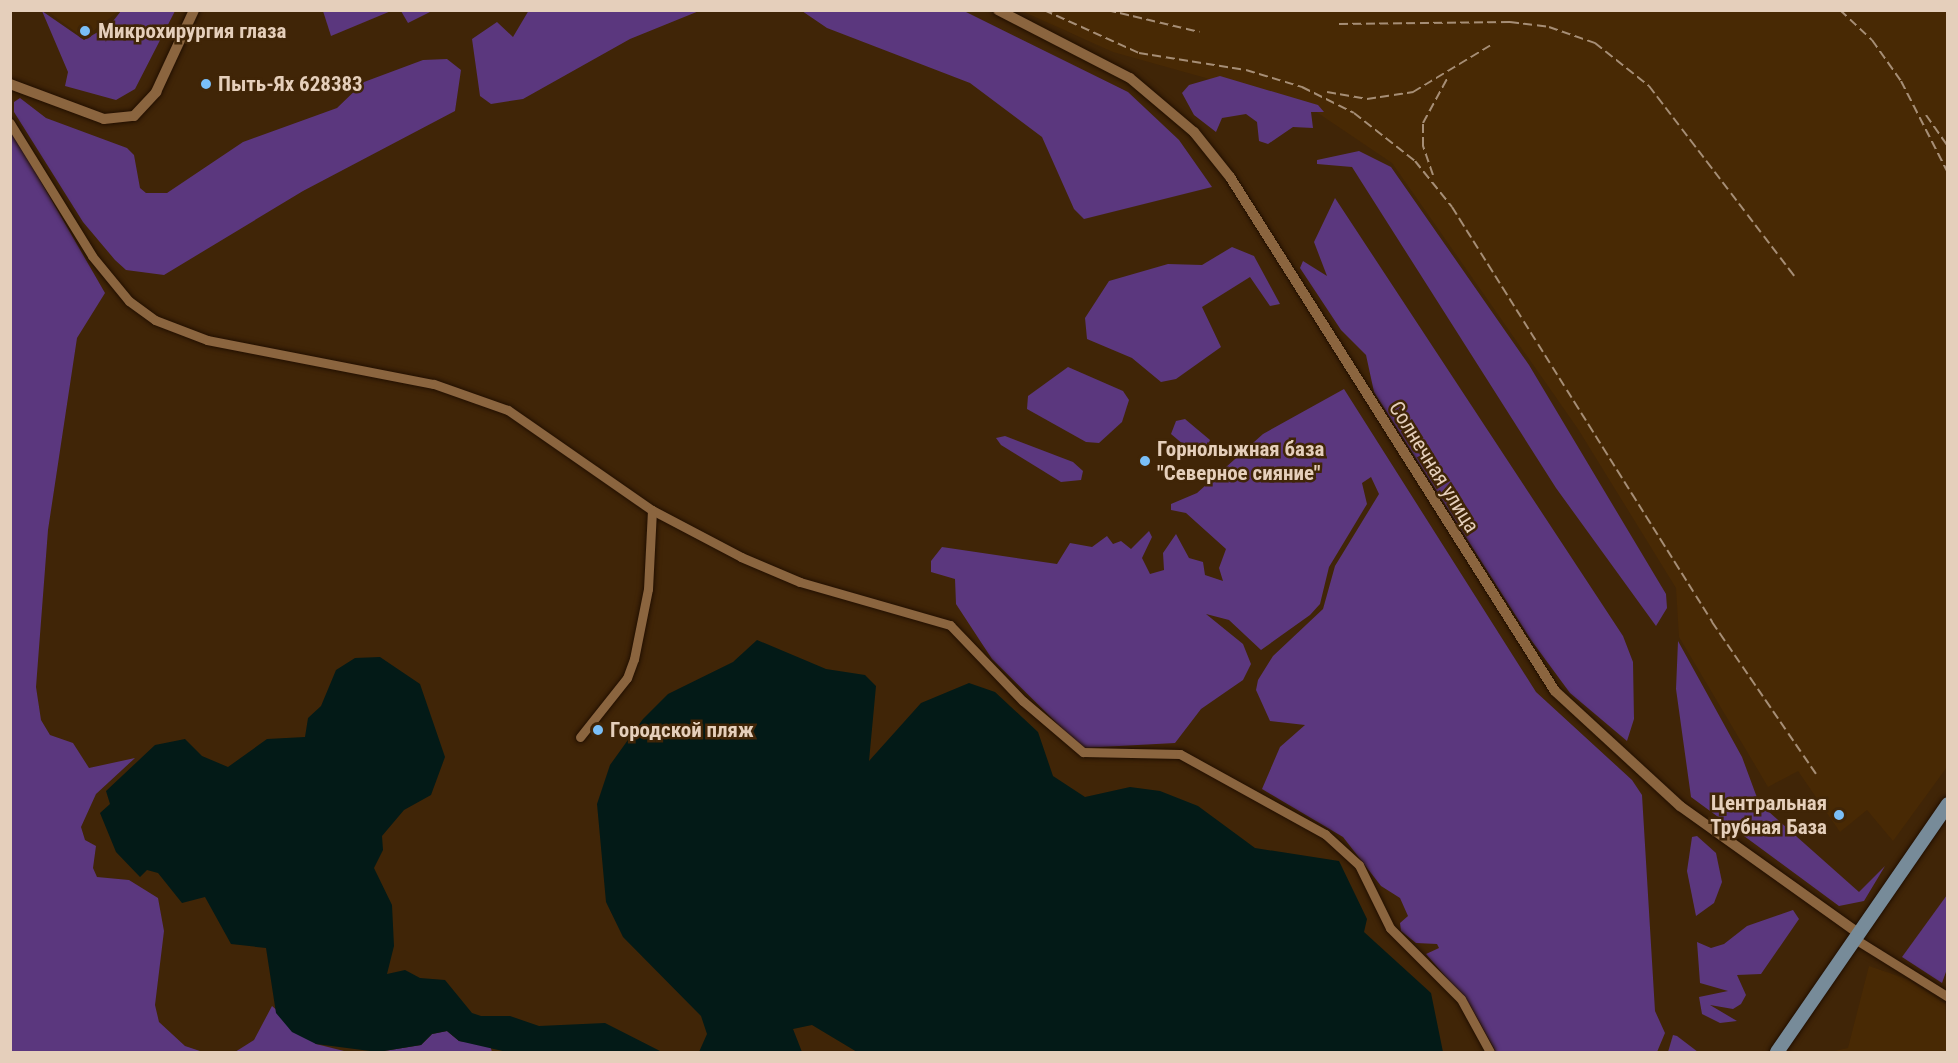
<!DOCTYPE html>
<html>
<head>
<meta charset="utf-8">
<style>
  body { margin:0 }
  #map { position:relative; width:1958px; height:1063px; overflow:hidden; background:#402507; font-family:"Roboto Condensed",sans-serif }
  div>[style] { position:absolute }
  .built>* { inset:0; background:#482904 }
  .green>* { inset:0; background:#5b377e }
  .water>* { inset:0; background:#031a17 }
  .roads { filter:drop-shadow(0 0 2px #210f00) drop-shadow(0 0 2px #210f00) }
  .minor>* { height:9px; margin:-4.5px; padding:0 4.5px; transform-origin:4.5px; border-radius:4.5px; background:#8b653f }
  .tertiary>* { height:10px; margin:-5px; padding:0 5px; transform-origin:5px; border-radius:5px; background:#8b653f }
  .primary>* { height:14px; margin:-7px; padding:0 7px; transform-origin:7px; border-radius:7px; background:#778b99 }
  .rail>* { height:2px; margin-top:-1px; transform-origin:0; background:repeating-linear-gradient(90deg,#a68e76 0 9px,transparent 0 13.5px) }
  .dots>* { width:16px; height:16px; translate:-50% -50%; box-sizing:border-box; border:3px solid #402507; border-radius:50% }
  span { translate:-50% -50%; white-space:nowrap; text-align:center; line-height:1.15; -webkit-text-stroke:5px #402507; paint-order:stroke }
  .poi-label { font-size:21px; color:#e5cfbb; font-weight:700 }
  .left { translate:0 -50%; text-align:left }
  .right { translate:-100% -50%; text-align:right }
  .street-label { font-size:21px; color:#e5cfbb }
  .frame { position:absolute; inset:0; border:12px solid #e5cfbb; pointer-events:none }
</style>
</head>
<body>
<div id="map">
  <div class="built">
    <div style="clip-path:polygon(47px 11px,47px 10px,119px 11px,84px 38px)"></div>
    <div style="clip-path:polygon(1022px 11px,1947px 11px,1947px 767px,1893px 841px,1867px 810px,1840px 832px,1798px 771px,1768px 787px,1679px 637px,1676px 588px,1578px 429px,1392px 163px,1309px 107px,1113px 52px)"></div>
    <div style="clip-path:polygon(1869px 966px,1907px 979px,1945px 1004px,1947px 1052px,1830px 1052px,1848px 1048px)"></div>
  </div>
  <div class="green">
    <div style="clip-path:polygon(529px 10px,699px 10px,699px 11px,630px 39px,523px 99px,491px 104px,480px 96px,472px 39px,497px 22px,513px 37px)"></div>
    <div style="clip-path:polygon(42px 11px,84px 40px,110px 25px,121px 11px,175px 11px,135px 89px,116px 100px,65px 86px,68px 72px)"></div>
    <div style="clip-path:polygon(323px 11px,323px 10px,391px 11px,331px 36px)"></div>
    <div style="clip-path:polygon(401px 11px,432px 11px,408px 23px)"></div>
    <div style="clip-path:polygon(802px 11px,964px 11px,1128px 92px,1179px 140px,1212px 187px,1084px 219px,1074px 209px,1042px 137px,970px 83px,827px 28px)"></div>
    <div style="clip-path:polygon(447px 59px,461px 70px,455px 111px,303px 191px,164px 275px,126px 270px,115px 260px,83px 222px,14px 112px,14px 102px,20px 98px,46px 118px,127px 148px,134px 155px,140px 188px,146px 193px,167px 193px,243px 142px,337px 108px,364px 82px,423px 60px)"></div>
    <div style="clip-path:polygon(1220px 76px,1318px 105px,1324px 112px,1311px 112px,1313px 128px,1293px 127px,1268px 144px,1259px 141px,1257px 122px,1246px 114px,1222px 118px,1216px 132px,1194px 115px,1182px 93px,1189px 85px)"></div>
    <div style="clip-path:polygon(10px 128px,105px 293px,77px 338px,48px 530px,36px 687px,41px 720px,50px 735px,73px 743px,89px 768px,135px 758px,96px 794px,81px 827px,85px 840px,96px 846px,93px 868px,97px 877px,129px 880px,158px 898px,164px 931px,155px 1005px,159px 1022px,185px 1046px,203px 1052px,11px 1052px)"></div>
    <div style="clip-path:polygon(1359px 151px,1391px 167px,1529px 365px,1666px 594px,1667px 608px,1656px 626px,1556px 488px,1352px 167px,1317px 164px,1317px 160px)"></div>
    <div style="clip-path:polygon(1335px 198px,1623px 636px,1633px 662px,1634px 719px,1627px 741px,1570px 693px,1531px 640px,1374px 392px,1366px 355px,1341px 330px,1300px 268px,1303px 261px,1327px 276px,1314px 242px)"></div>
    <div style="clip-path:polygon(1232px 247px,1254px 256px,1280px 304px,1270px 306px,1250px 277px,1202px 307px,1221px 347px,1176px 379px,1161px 382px,1132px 358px,1087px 339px,1085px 318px,1109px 281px,1168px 264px,1202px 265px)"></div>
    <div style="clip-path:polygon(1068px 367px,1123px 391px,1129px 400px,1122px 422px,1099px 443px,1086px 442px,1027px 409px,1028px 396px)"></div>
    <div style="clip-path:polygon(1344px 389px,1536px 692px,1632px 780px,1642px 795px,1655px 1011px,1665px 1033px,1657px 1052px,1496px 1052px,1470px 1005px,1426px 954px,1439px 948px,1437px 944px,1416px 943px,1401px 931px,1400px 923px,1408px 916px,1400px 898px,1381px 886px,1343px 837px,1262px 789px,1280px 747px,1305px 725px,1270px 721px,1256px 690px,1258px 680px,1273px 656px,1323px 609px,1335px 566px,1379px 494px,1371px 477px,1362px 483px,1367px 504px,1329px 567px,1320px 604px,1310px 615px,1261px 650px,1229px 620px,1206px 614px,1243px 644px,1251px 664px,1243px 680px,1201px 709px,1175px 743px,1082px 748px,992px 659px,956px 604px,955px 579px,931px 572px,931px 561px,942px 547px,1057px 564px,1070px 543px,1092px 547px,1107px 536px,1113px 544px,1121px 541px,1131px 549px,1149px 531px,1152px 537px,1142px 558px,1150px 574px,1164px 570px,1163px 553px,1176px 534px,1189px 558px,1203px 562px,1205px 575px,1223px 581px,1219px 568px,1226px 549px,1186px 513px,1171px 510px,1171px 504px,1197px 493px,1263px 434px)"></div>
    <div style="clip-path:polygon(1185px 419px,1210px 440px,1203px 455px,1196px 455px,1171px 434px,1176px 421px)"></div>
    <div style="clip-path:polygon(1005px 436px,1073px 462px,1083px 471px,1081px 480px,1061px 482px,1001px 445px,996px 438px)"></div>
    <div style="clip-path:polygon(1678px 641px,1742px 757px,1759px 803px,1859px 892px,1885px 866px,1864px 901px,1839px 906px,1691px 797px,1676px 689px)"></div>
    <div style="clip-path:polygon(1697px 836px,1716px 853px,1722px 882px,1714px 903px,1696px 916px,1687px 871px,1692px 837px)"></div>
    <div style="clip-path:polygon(1947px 895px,1947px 969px,1942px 983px,1902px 957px)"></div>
    <div style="clip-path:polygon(1793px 910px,1799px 919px,1761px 974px,1737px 975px,1746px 995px,1741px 1004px,1733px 1009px,1710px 1005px,1737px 1021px,1720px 1023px,1702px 1014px,1699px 997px,1728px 991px,1700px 983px,1697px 942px,1711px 948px,1724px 944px,1747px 926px)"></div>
    <div style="clip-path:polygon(272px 1006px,316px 1044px,348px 1052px,235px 1052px,254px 1040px)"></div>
    <div style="clip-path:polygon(447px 1031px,459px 1041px,490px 1045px,492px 1052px,378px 1052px,421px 1045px,432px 1034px)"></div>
    <div style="clip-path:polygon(1673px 1035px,1677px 1036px,1698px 1052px,1668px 1052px)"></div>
  </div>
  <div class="water">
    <div style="clip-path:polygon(757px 640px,826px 669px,865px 675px,876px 686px,869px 761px,921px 703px,969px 683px,995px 692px,1038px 732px,1053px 776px,1085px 797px,1130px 787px,1160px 791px,1198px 806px,1255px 848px,1339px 861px,1367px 919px,1364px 932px,1431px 993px,1443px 1052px,857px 1052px,812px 1025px,793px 1029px,802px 1052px,699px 1052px,707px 1034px,701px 1016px,623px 937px,606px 902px,597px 804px,610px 765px,643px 719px,668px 694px,733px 662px)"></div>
    <div style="clip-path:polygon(380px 657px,420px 684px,445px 757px,431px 795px,404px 810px,382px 836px,383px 850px,374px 868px,392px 905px,394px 946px,387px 974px,405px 970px,420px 978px,445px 980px,472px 1013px,481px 1016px,510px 1016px,539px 1026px,605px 1023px,662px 1052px,507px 1052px,459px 1041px,447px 1031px,432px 1034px,421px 1045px,378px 1052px,316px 1044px,292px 1032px,276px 1013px,266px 948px,231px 944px,205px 897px,182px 903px,158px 873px,147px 870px,140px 877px,116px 852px,100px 813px,110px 804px,106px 791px,155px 745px,185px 739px,202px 756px,228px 767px,267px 739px,305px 737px,308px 718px,321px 706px,336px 670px,355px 658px)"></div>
  </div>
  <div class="roads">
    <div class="minor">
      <div style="left:10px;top:123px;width:156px;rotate:58.3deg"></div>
      <div style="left:92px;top:256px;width:58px;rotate:50.6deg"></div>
      <div style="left:129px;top:301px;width:32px;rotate:36deg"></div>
      <div style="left:155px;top:320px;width:56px;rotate:21deg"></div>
      <div style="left:207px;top:340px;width:231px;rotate:11deg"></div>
      <div style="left:434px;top:384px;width:78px;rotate:19.4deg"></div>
      <div style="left:508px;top:410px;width:175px;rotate:34.8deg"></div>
      <div style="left:652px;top:510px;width:101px;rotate:27.8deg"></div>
      <div style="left:741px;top:557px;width:64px;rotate:23deg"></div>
      <div style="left:800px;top:582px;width:156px;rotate:16deg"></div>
      <div style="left:950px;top:625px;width:105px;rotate:46.2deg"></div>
      <div style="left:1023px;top:701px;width:79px;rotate:40.4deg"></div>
      <div style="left:1083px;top:752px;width:97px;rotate:1.2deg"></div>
      <div style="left:1180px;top:754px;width:166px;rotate:28.9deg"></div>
      <div style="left:1325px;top:834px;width:46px;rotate:42.4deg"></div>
      <div style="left:1359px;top:865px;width:70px;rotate:63.8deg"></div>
      <div style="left:1390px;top:928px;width:100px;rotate:45deg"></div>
      <div style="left:1461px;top:999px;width:60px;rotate:61.3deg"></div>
      <div style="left:580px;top:737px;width:75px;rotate:-51.5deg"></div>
      <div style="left:627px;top:678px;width:20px;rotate:-70deg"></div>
      <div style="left:634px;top:659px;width:71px;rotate:-78.7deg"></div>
      <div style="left:648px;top:589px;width:79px;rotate:-87.1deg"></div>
      <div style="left:1855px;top:939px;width:110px;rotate:31.9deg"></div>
    </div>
    <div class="tertiary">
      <div style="left:998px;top:10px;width:148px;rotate:27.3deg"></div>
      <div style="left:1130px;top:78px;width:84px;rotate:40.2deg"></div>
      <div style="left:1194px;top:132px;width:58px;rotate:51.3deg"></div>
      <div style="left:1230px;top:177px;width:608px;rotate:57.7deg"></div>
      <div style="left:1555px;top:691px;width:170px;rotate:42.6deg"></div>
      <div style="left:1680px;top:806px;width:219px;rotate:35.5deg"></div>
      <div style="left:10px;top:84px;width:100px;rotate:20.4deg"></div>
      <div style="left:104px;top:119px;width:30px;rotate:-6deg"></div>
      <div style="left:134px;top:116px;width:33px;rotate:-47deg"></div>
      <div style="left:156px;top:92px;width:90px;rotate:-65.1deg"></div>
    </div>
    <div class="primary">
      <div style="left:1777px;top:1052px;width:301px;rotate:-55.4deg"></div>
    </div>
  </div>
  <div class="rail">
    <div style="left:1044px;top:10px;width:104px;rotate:24.4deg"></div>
    <div style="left:1139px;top:53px;width:108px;rotate:9deg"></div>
    <div style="left:1246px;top:70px;width:59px;rotate:16.9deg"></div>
    <div style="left:1302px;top:87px;width:58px;rotate:26.6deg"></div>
    <div style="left:1354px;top:113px;width:78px;rotate:38.2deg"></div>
    <div style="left:1415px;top:161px;width:59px;rotate:51.2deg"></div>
    <div style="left:1452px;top:207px;width:490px;rotate:57.9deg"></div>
    <div style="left:1712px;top:622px;width:188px;rotate:55.6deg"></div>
    <div style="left:1107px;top:10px;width:95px;rotate:13.4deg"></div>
    <div style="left:1840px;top:10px;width:44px;rotate:43.2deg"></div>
    <div style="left:1872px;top:40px;width:50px;rotate:54.7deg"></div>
    <div style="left:1901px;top:81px;width:103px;rotate:62.9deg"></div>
    <div style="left:1939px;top:10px;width:2px;rotate:27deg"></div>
    <div style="left:1339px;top:24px;width:171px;rotate:-0.7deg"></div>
    <div style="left:1510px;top:22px;width:39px;rotate:7deg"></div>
    <div style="left:1549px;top:27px;width:49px;rotate:19.2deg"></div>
    <div style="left:1595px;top:43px;width:69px;rotate:38.5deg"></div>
    <div style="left:1649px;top:86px;width:240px;rotate:52.6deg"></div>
    <div style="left:1327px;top:92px;width:41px;rotate:9.9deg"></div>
    <div style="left:1367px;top:99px;width:47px;rotate:-8.7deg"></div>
    <div style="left:1413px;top:92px;width:91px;rotate:-31.1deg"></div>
    <div style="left:1926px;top:115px;width:38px;rotate:55deg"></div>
    <div style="left:1433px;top:175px;width:31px;rotate:-109deg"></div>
    <div style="left:1423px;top:146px;width:23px;rotate:-90deg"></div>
    <div style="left:1423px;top:123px;width:50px;rotate:-61.4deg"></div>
  </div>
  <div class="dots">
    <div style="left:85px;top:31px;background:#7abff8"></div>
    <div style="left:206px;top:84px;background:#7abff8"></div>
    <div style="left:1145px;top:461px;background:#7abff8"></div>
    <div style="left:598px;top:730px;background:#7abff8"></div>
    <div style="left:1839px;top:815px;background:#7abff8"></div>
  </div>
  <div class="poi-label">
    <span class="left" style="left:98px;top:31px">Микрохирургия глаза</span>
    <span class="left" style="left:218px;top:84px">Пыть-Ях 628383</span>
    <span class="left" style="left:1157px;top:461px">Горнолыжная база<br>"Северное сияние"</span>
    <span class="left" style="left:610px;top:730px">Городской пляж</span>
    <span class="right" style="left:1827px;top:815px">Центральная<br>Трубная База</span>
  </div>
  <div class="street-label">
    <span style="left:1434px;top:467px;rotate:58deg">Солнечная улица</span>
  </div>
  <div class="frame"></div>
</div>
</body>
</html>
